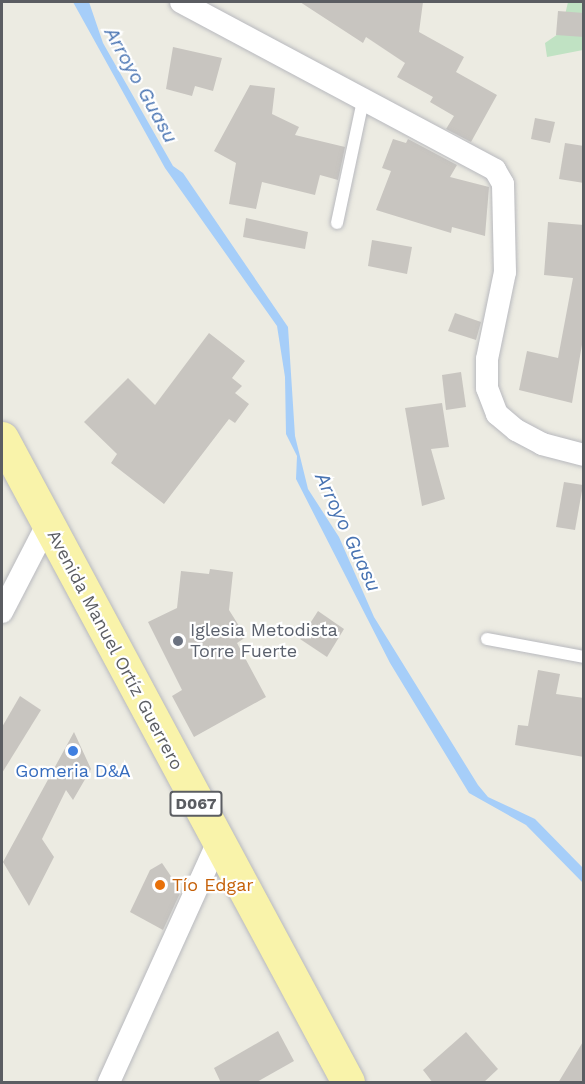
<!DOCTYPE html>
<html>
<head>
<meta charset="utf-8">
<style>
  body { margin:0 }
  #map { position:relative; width:585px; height:1084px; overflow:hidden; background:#ecebe2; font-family:"Work Sans",sans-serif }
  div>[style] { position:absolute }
  .green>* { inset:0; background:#c0e2c3 }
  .water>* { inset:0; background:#a6cef9 }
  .building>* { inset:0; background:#c8c5c0 }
  .roads { filter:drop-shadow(0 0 2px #b8b9be) drop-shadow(0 0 2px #b8b9be) }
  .service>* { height:12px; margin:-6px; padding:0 6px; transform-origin:6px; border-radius:6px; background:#fff }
  .minor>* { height:22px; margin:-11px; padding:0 11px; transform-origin:11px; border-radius:11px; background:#fff }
  .primary>* { height:33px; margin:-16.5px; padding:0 16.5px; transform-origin:16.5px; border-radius:16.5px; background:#f9f3aa }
  .dots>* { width:16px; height:16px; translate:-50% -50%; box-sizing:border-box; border:3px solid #fff; border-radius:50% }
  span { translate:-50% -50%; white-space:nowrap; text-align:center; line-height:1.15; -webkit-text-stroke:4.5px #fff; paint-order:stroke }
  .shield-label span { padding:2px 4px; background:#fff; border:2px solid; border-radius:4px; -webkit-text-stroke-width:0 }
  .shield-label { font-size:16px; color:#5b5d62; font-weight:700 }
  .worship-label { font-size:18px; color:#5b616d }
  .left { translate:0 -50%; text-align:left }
  .street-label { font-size:18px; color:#5b5d62 }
  .shop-label { font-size:18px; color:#366cbe }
  .food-label { font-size:18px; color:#c56008 }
  .water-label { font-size:20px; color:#4873b2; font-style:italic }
  .frame { position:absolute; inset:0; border:3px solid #5b5d62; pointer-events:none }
</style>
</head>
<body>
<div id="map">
  <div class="green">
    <div style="clip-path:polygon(568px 2px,583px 2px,583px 50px,547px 57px,545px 43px,561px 32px)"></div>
  </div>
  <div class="water">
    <div style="clip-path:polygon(73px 2px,89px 2px,103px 43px,173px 166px,183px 173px,288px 327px,295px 436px,308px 489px,339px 537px,374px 617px,478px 785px,488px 797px,535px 819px,583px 868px,583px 883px,526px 825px,469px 793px,390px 663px,296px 479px,297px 456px,286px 434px,285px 377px,277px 326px,165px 168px)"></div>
  </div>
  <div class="building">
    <div style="clip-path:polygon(300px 2px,423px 2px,419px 32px,464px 57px,456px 72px,497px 95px,471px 142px,446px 129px,454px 116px,430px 102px,433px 97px,397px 77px,405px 63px,366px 37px,363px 43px)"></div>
    <div style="clip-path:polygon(558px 11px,584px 13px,584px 37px,556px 35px)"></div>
    <div style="clip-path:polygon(173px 47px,222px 58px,213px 91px,195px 86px,192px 96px,166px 89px)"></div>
    <div style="clip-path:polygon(250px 85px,275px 88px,272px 114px,299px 127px,295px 135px,345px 147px,338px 180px,320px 175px,315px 195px,262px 182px,256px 209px,229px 204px,236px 163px,214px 151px)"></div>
    <div style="clip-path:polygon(535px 118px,555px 122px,550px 143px,531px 139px)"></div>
    <div style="clip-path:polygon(393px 139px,406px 143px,408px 139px,457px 165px,450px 177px,489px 187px,485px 236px,452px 227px,451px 233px,376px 210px,391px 171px,382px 168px)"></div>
    <div style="clip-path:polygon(565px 143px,584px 146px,584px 183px,559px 179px)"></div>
    <div style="clip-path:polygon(246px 218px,308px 232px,305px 249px,243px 237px)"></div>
    <div style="clip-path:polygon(548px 222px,584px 225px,584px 333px,572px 403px,519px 390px,527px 351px,558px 358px,573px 278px,544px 275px)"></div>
    <div style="clip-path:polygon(372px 240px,412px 247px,407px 274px,368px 266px)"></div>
    <div style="clip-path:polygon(455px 313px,481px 322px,476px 340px,448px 331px)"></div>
    <div style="clip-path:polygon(209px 333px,245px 361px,232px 378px,242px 386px,235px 393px,249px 404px,235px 423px,229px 419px,164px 504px,111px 463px,117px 454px,84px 422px,128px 378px,155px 405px)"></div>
    <div style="clip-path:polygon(461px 372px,466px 407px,446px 410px,442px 375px)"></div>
    <div style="clip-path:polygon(442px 403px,449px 447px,431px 449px,445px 499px,422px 506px,405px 408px)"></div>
    <div style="clip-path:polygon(564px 482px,583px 485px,575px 530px,556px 527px)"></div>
    <div style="clip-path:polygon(210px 569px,233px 572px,229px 610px,246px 637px,237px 643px,266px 697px,194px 737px,172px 696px,182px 690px,148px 622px,177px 608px,181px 571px,209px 574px)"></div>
    <div style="clip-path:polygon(318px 611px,344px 629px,327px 657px,300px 639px)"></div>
    <div style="clip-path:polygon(538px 670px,560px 674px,556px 694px,584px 698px,584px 757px,515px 745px,518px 725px,528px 726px)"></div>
    <div style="clip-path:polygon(20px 696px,41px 710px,2px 773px,2px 727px)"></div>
    <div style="clip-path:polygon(74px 732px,91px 769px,73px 800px,66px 790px,42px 839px,54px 857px,29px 906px,3px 862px)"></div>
    <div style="clip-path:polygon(162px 863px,181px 891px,163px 930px,130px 912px,150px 870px)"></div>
    <div style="clip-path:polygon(278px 1031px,294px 1061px,255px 1083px,221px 1083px,214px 1068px)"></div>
    <div style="clip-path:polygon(466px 1032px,498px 1069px,483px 1083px,433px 1083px,423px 1070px)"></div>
    <div style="clip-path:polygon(584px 1040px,584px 1083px,558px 1083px)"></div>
  </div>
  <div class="roads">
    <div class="service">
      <div style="left:337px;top:223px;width:125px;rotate:-78deg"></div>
      <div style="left:487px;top:639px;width:99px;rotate:10.5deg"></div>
    </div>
    <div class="minor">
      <div style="left:181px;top:2px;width:356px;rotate:28.1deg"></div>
      <div style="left:495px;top:170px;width:16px;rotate:60deg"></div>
      <div style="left:503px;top:184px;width:88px;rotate:88.7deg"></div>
      <div style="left:505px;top:272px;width:89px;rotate:101.7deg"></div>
      <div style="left:487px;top:359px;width:29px;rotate:90deg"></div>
      <div style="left:487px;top:388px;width:28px;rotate:69deg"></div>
      <div style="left:497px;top:414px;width:25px;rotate:40deg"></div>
      <div style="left:516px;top:430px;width:30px;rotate:28deg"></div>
      <div style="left:542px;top:444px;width:43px;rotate:14.7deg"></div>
      <div style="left:2px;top:612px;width:100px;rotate:-62.7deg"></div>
      <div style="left:109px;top:1082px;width:261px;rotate:-65.6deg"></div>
    </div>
    <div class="primary">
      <div style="left:2px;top:438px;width:731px;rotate:61.75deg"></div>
    </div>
  </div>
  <div class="dots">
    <div style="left:178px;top:641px;background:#6b7280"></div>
    <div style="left:73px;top:751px;background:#3f7fe0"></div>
    <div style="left:160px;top:885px;background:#e8710a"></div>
  </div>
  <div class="shield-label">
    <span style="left:196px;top:804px">D067</span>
  </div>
  <div class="worship-label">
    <span class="left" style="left:190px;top:641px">Iglesia Metodista<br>Torre Fuerte</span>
  </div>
  <div class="street-label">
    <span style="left:115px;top:650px;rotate:62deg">Avenida Manuel Ortíz Guerrero</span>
  </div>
  <div class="shop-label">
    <span style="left:73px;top:771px">Gomeria D&amp;A</span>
  </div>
  <div class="food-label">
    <span class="left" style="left:172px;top:885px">Tío Edgar</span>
  </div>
  <div class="water-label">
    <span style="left:141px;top:85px;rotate:61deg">Arroyo Guasu</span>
    <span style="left:348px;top:532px;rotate:65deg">Arroyo Guasu</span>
  </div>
  <div class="frame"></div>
</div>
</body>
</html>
